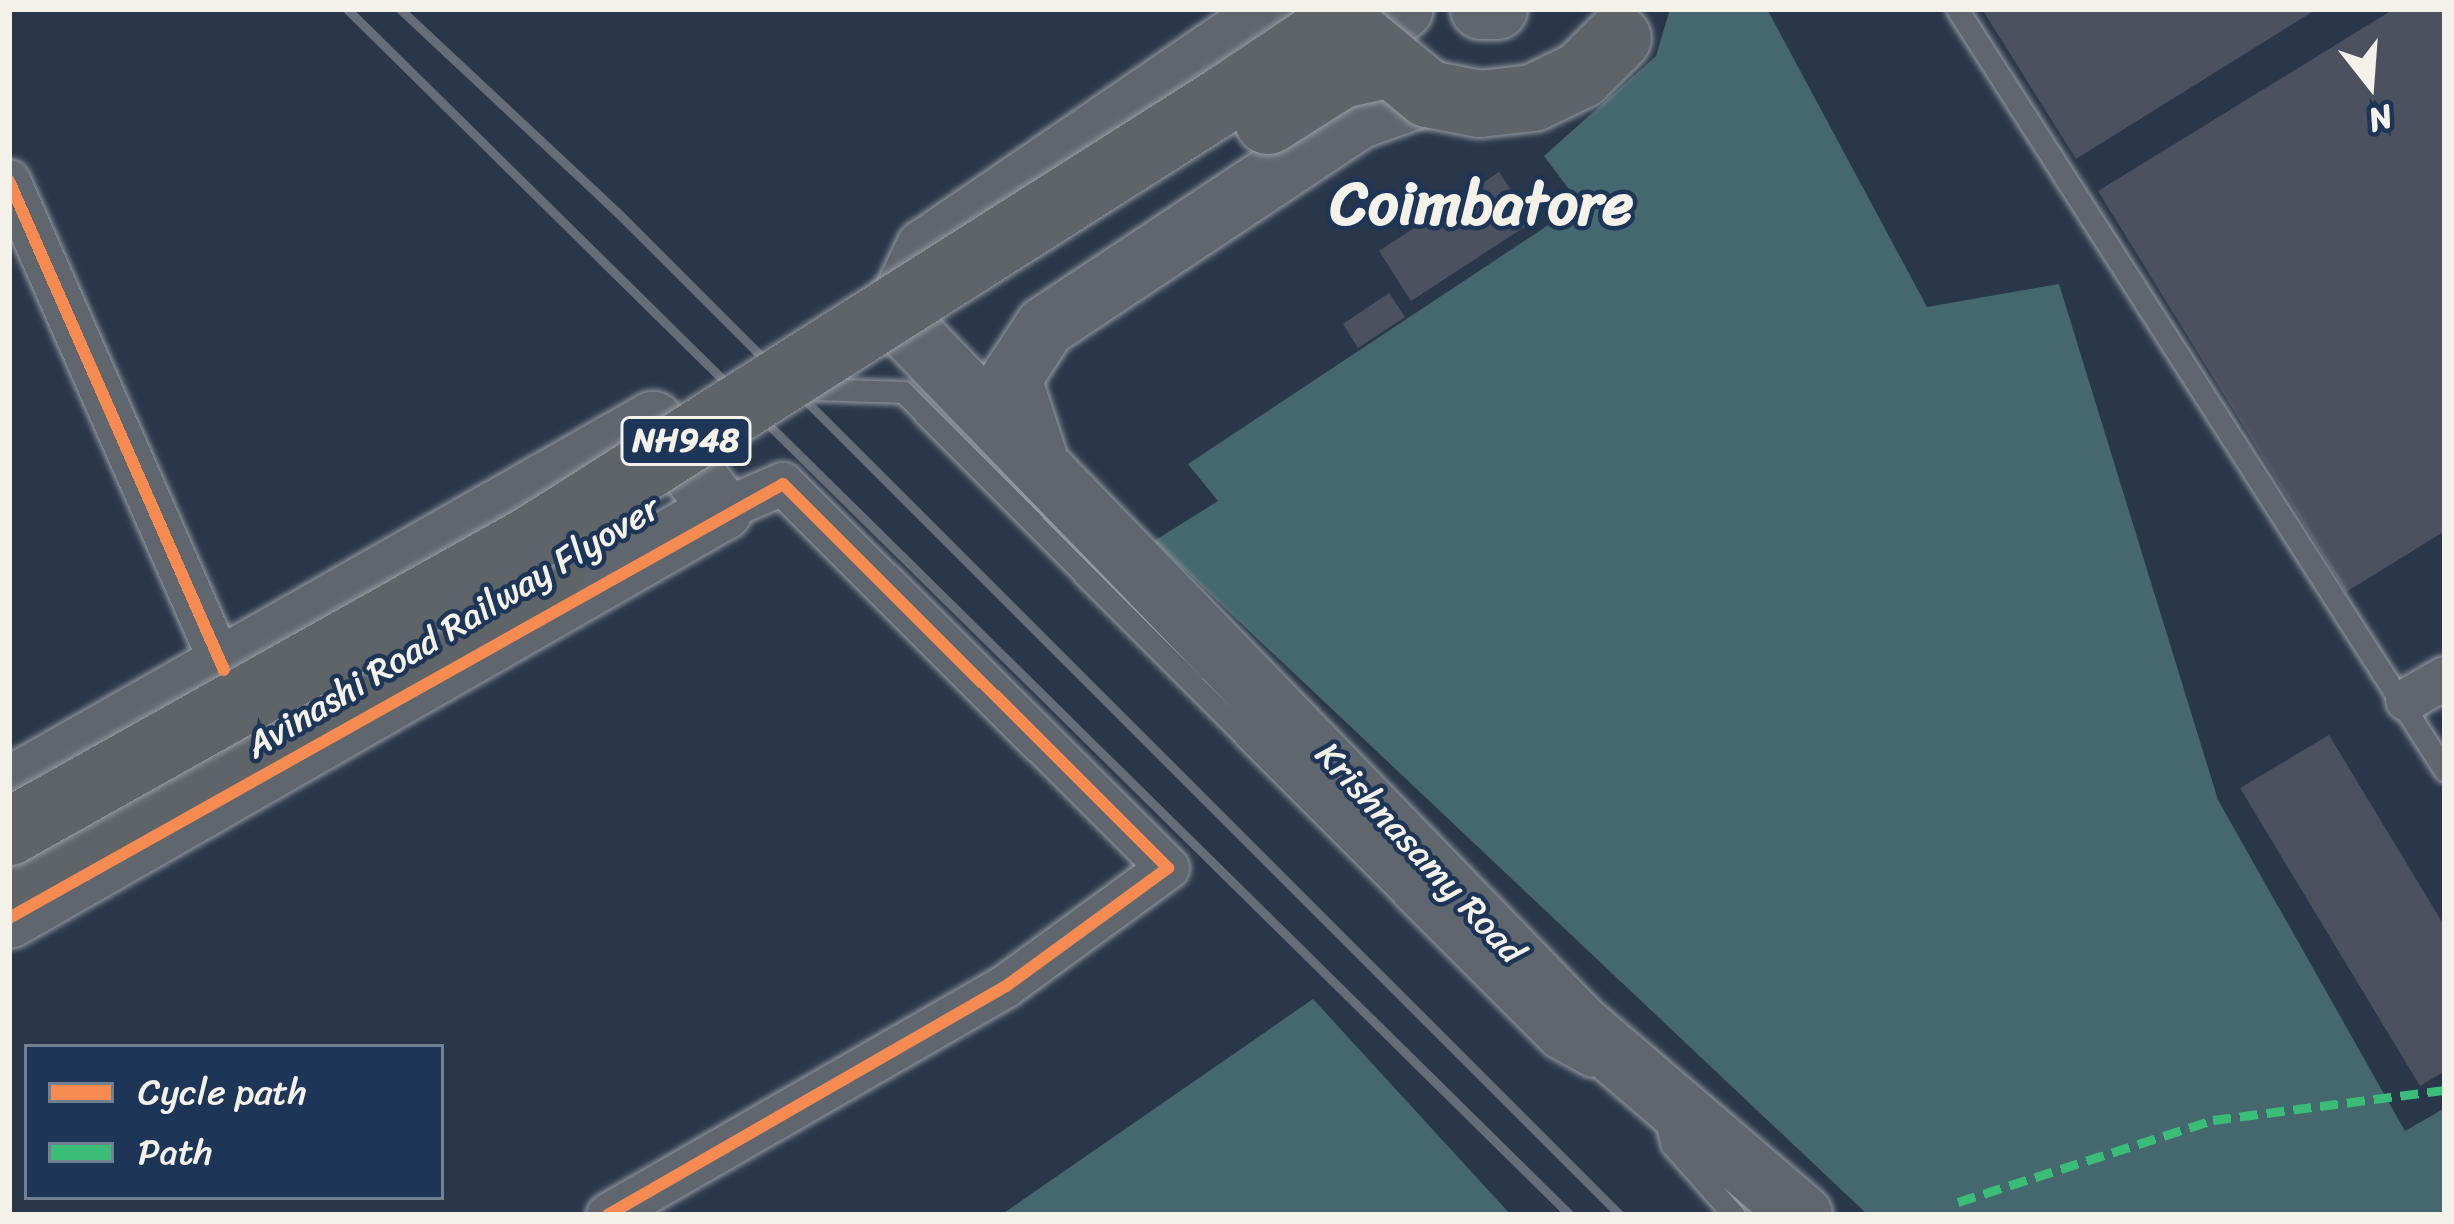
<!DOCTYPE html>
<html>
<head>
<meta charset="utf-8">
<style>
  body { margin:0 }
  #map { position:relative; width:2454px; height:1224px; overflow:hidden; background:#2a374a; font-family:Sriracha,sans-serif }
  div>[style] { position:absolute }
  .green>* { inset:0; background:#45686e }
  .building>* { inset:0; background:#4c515f }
  .roads { filter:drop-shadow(0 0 3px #979ca3) drop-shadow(0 0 3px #979ca3) }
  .lane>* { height:21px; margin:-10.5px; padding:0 10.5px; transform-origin:10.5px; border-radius:10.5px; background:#60666e }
  .street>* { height:42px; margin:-21px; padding:0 21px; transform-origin:21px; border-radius:21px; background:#60666e }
  .secondary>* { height:60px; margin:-30px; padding:0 30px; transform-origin:30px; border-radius:30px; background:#60666e }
  .highway>* { height:66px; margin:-33px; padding:0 33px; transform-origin:33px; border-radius:33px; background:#5e6468 }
  .rail>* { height:9px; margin:-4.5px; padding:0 4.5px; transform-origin:4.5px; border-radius:4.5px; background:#666d76 }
  .bridges { filter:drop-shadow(0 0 3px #979ca3) drop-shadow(0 0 3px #979ca3) }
  .highway-bridge>* { height:66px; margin:-33px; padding:0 33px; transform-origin:33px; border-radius:33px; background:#5e6468 }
  .quiet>* { height:9px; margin-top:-4.5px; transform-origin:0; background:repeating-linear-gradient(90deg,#3abd76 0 18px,transparent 0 27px) }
  .cycleway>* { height:12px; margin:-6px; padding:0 6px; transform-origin:6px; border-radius:6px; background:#f68b52 }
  span { translate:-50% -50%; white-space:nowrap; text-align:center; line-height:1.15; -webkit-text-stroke:9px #1d3557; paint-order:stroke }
  .shield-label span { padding:3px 9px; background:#1d3557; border:3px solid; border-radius:9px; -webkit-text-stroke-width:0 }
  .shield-label { font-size:33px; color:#f4f1e8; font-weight:700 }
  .street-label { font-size:36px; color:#f4f1e8 }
  .town-label { font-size:60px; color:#f4f1e8; font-weight:700 }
  .frame { position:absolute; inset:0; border:12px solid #f4f1e8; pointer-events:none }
  .legend { position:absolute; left:24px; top:1044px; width:420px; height:156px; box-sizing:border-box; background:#1d3557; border:3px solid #738091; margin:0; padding:15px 21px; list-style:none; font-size:36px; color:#f4f1e8 }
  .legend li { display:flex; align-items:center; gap:24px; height:60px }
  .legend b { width:60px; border:3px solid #738091 }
  .north { position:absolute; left:2310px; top:24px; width:120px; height:120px; -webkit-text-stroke:9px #1d3557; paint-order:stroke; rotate:163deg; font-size:33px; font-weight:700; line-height:48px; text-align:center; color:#f4f1e8 }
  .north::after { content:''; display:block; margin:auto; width:42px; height:54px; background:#f4f1e8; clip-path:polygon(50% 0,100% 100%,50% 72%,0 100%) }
</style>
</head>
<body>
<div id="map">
  <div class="green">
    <div style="clip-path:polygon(1670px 9px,1767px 9px,1927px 307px,2059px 284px,2218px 800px,2405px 1131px,2445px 1108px,2445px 1215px,1868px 1215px,1154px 541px,1218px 501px,1188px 464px,1580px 204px,1544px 156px,1656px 56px)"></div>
    <div style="clip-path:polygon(1313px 999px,1511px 1215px,1001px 1215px)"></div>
  </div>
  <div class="building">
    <div style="clip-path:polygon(1982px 9px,2317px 9px,2076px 159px)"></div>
    <div style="clip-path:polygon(2394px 9px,2445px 9px,2445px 531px,2346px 592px,2098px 191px)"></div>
    <div style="clip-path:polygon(1499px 172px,1532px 222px,1411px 301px,1379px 251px)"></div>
    <div style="clip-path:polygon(1389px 293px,1405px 317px,1358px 348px,1343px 324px)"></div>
    <div style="clip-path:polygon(2329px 735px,2445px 927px,2445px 1071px,2420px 1086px,2240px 788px)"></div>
  </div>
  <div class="roads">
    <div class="lane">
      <div style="left:1957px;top:9px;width:905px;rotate:57.36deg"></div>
      <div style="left:814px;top:389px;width:89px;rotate:1.9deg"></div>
      <div style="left:903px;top:392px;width:921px;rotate:45.18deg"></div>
      <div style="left:1552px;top:1045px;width:43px;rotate:28.9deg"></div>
      <div style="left:1664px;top:1114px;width:32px;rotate:76deg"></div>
      <div style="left:1672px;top:1145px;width:94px;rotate:48.5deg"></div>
    </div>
    <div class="street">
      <div style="left:9px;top:181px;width:534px;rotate:66.27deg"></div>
      <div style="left:2407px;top:700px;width:44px;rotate:-30.1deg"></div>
      <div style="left:608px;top:1215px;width:459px;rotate:-29.9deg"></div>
      <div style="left:1006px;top:986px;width:200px;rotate:-36.1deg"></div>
      <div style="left:1168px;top:868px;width:544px;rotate:-135.07deg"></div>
      <div style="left:783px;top:484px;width:66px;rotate:156.9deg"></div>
    </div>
    <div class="secondary">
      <div style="left:1277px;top:9px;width:425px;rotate:145.6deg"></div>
      <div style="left:926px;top:249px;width:74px;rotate:115.5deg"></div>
      <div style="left:894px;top:316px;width:985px;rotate:45.95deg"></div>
      <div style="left:1579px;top:1024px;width:294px;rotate:40.6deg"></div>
      <div style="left:1481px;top:9px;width:16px"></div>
      <div style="left:1368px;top:33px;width:42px;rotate:-34.4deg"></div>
      <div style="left:1037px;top:458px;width:83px;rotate:-108.2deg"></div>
      <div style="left:1011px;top:379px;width:62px;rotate:-56.8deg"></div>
      <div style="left:1045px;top:327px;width:376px;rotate:-33.6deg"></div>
      <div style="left:1358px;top:119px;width:74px;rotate:-19.7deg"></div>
      <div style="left:9px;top:788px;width:741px;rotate:-29.61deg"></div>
      <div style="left:653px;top:422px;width:112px;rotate:51.9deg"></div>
      <div style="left:722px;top:510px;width:821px;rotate:150.22deg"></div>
    </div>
    <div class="highway">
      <div style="left:9px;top:880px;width:625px;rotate:-29.64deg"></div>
    </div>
  </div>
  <div class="rail">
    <div style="left:347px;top:9px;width:1718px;rotate:44.6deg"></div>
    <div style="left:400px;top:9px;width:297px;rotate:43.1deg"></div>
    <div style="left:617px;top:212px;width:1418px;rotate:45deg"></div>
  </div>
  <div class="bridges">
    <div class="highway-bridge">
      <div style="left:1354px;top:33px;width:96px;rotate:39.5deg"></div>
      <div style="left:1428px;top:94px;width:53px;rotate:10.9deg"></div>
      <div style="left:1480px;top:104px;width:53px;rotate:-6.5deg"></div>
      <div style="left:1533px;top:98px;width:53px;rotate:-25.6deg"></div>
      <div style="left:1581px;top:75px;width:52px;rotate:-45deg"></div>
      <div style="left:1268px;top:121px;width:86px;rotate:-32.2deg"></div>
      <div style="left:1341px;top:75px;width:42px;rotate:-12.4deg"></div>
      <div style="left:9px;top:832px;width:599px;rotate:-29.26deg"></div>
      <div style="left:532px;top:539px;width:821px;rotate:-32.41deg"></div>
      <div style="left:1225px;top:99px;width:120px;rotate:-33.8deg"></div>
      <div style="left:1325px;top:32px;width:24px;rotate:-78deg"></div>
    </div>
  </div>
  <div class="quiet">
    <div style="left:1958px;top:1202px;width:268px;rotate:-17.8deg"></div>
    <div style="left:2213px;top:1120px;width:234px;rotate:-7.4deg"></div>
  </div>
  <div class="cycleway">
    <div style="left:9px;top:181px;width:534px;rotate:66.27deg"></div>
    <div style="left:9px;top:918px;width:887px;rotate:-29.28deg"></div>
    <div style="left:783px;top:484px;width:544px;rotate:44.93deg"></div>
    <div style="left:1168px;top:868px;width:200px;rotate:143.9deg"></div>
    <div style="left:1006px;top:986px;width:459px;rotate:150.1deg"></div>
  </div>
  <div class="shield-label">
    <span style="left:686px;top:441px">NH948</span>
  </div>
  <div class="street-label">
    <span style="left:453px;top:627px;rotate:-31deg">Avinashi Road Railway Flyover</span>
    <span style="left:1420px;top:853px;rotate:47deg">Krishnasamy Road</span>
  </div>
  <div class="town-label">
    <span style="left:1482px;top:204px">Coimbatore</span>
  </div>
  <div class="frame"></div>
  <ul class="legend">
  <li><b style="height:15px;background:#f68b52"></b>Cycle path</li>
  <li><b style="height:15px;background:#3abd76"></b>Path</li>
  </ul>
  <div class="north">N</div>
</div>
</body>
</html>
